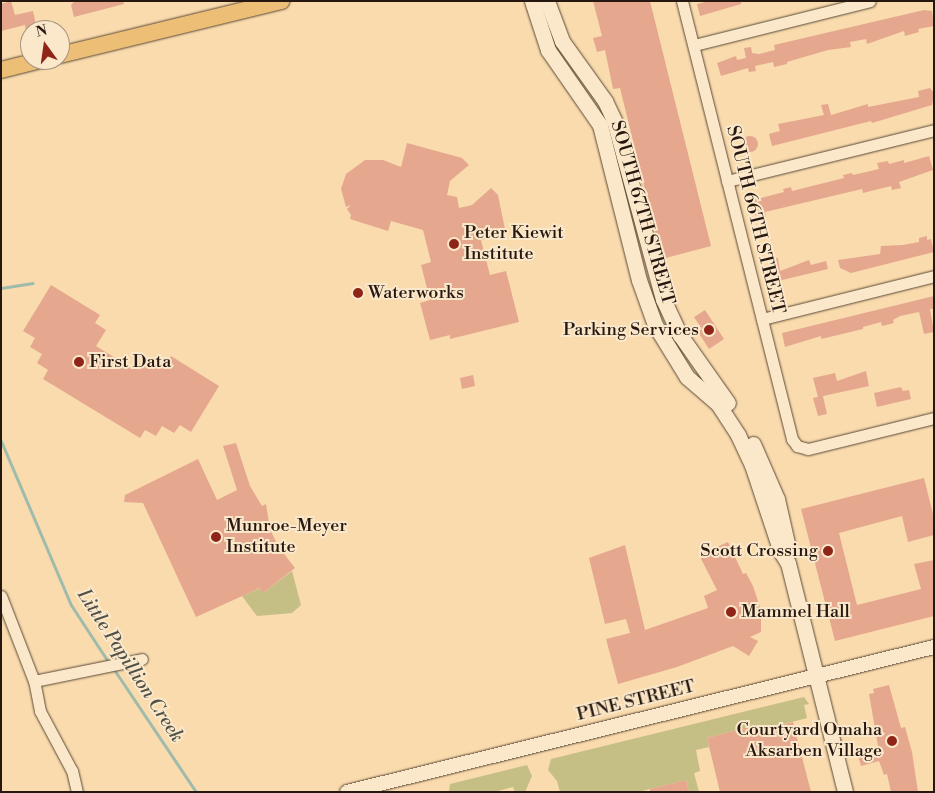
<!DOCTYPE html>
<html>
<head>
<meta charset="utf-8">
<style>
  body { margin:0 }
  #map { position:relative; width:935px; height:793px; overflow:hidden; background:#f9dbad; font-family:"Libre Bodoni",serif }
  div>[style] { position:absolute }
  .green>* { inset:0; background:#c5be85 }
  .stream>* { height:3px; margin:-1.5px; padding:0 1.5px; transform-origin:1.5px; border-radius:1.5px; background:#9ebbac }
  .building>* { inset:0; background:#e5a88e }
  .round { border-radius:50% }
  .roads { filter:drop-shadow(0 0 1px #5b4837) drop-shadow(0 0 1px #5b4837) }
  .minor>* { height:11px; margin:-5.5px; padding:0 5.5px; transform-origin:5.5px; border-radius:5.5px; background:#fbe8ca }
  .tertiary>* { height:14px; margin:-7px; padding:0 7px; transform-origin:7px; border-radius:7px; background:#fbe8ca }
  .secondary>* { height:15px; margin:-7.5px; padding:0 7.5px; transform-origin:7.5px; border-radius:7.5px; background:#fbe8ca }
  .primary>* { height:16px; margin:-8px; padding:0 8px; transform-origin:8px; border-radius:8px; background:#ecbe76 }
  .dots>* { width:14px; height:14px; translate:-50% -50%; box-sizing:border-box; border:2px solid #fbe8ca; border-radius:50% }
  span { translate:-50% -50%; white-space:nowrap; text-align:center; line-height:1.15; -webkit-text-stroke:4px #fbe8ca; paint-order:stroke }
  .street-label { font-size:18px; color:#261710 }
  .poi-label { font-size:18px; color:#261710 }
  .left { translate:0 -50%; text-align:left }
  .right { translate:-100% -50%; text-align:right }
  .water-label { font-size:19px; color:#505047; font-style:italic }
  .frame { position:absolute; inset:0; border:2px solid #261710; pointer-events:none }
  .north { position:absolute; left:20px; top:20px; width:50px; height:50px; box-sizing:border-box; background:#fbe8ca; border:1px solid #a69480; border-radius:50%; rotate:346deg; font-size:14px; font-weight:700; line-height:20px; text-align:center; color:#261710 }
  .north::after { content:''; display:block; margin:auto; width:18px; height:22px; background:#8f2418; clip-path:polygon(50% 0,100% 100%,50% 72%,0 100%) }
</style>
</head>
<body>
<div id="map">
  <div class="green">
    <div style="clip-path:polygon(292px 571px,301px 605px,292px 613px,257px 616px,242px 596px,261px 588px,263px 593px)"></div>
    <div style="clip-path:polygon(804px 697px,809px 704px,804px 705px,807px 718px,750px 733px,748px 727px,707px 738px,709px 747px,696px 750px,700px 771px,694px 773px,699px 792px,689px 792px,686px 780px,638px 792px,560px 792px,557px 781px,548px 770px,551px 759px)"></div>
    <div style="clip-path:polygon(527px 765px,532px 776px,525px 792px,515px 792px,513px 787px,494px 792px,449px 792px,450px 784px)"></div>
  </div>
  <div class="stream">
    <div style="left:1px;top:288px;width:32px;rotate:-9deg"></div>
    <div style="left:1px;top:441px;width:178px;rotate:66.9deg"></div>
    <div style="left:71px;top:605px;width:69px;rotate:56.8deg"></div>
    <div style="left:113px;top:668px;width:149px;rotate:56.2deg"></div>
  </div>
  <div class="building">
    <div style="clip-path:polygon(11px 1px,15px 15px,33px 11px,37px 29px,26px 31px,25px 25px,1px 31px,1px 4px)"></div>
    <div style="clip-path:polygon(75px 1px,123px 1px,124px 4px,74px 17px,71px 5px)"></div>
    <div style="clip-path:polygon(593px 1px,650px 1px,711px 246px,662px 259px,620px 88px,613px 89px,605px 50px,597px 52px,593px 38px,602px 36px)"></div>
    <div style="clip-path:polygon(709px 1px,741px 1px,741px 4px,700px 16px,697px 4px)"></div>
    <div style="clip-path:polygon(924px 10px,932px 11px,934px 26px,918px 29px,919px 32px,905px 36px,904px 31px,867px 44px,866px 39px,850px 42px,851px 47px,828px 50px,787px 62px,787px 64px,774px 67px,773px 62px,755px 66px,756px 71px,749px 72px,748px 68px,721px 76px,717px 63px,736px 56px,737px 60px,746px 58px,744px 48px,751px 47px,752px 53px,759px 54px,775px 50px,774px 45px)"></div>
    <div style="clip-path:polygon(930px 88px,934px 93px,932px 105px,872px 123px,871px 121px,772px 146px,769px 134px,780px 131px,778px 124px,824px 115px,821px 105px,828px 104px,831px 115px,868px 104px,868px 107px,919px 97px,918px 91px)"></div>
    <div class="round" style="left:742px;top:136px;width:16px;height:16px"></div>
    <div style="clip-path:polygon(407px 143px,462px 158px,469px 165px,450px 181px,447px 195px,457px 197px,459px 208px,472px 205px,491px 188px,498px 195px,506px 234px,481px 240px,490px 275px,506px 271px,519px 322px,450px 339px,450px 335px,430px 340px,420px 303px,430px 300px,421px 265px,431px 262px,423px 230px,391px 221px,388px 231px,350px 219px,351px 215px,347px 209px,351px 205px,346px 207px,341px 189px,346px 174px,365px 160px,383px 160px,401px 167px)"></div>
    <div style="clip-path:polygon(929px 156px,933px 170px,899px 182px,901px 188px,892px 190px,891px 186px,863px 193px,862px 189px,765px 212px,766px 217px,757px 219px,756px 215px,749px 215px,749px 201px,784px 192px,783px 189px,791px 187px,792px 191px,844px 178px,843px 175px,852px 173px,853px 175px,879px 169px,877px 163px,888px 161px,889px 164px,904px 160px,904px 163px)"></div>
    <div style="clip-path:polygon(927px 236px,927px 240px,931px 239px,934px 252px,851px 273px,840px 268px,838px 260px,880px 254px,881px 246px,903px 245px,919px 242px,919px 238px)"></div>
    <div style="clip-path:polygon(778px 258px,780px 271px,809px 260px,811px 265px,826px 261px,828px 269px,778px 281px,773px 280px,769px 260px)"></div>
    <div style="clip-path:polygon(51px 285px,100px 315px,95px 323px,106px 330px,96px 346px,131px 368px,136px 361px,147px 368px,153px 358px,165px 366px,171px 356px,219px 386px,191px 432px,180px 425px,174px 433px,162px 426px,156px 436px,145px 430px,140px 438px,43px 379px,48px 370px,37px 363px,42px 354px,30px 347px,35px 338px,23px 331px)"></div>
    <div style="clip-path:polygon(934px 296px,934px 309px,930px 309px,934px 332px,924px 334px,919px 312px,900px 316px,893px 320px,894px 323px,882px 326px,881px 322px,863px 327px,863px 329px,821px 339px,821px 336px,785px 347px,782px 333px)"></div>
    <div style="clip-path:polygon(705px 310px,724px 339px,709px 349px,698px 332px,702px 329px,694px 317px)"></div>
    <div style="clip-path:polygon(866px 371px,869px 386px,823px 396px,827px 414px,818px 416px,813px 398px,822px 396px,818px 397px,813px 378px,835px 373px,837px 381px)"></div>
    <div style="clip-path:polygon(473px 375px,475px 386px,462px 389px,460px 378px)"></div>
    <div style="clip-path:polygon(901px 387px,903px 391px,909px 390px,911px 399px,877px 407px,874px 393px)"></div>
    <div style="clip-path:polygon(236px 443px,250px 486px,262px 506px,266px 504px,270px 529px,278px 546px,295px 568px,263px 593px,260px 588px,196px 617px,143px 503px,124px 502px,125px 495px,198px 459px,217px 500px,237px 490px,223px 446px)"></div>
    <div style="clip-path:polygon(924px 478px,934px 518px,934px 535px,908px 542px,902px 516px,839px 533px,857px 605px,921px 589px,914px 564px,934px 560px,934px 616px,835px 641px,801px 509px)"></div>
    <div style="clip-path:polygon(728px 542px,743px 574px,746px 573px,753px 586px,761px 610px,761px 632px,750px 637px,758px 641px,749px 656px,733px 646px,677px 667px,618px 684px,606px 639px,630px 633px,626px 619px,605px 624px,589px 558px,625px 545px,645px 630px,708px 608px,704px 596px,717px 590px,699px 555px)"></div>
    <div style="clip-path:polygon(889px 685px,901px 728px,905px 727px,912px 752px,918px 792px,891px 792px,887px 774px,884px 775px,879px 761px,861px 766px,857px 752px,878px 746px,869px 694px,874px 693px,873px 689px)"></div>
    <div style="clip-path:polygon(793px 722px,811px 792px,720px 792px,707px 738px,748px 727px,750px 733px)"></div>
    <div style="clip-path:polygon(686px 780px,689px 792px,650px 792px,650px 789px)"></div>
  </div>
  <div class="roads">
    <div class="minor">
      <div style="left:682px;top:1px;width:452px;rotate:75.9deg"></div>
      <div style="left:792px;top:439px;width:9px;rotate:54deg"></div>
      <div style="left:797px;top:446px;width:11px;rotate:15deg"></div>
      <div style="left:808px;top:449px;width:130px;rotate:-13.8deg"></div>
      <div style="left:694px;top:45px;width:181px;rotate:-14deg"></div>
      <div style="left:727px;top:181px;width:213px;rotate:-13.8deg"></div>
      <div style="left:762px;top:319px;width:177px;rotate:-14deg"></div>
      <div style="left:1px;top:596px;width:91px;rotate:68.8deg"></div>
      <div style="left:77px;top:792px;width:22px;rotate:-103deg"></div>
      <div style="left:72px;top:771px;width:68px;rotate:-118.1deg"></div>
      <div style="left:40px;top:711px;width:31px;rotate:-101deg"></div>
      <div style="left:34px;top:681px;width:110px;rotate:-11.5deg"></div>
    </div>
    <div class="tertiary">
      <div style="left:347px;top:792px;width:605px;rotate:-13.88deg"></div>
    </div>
    <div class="secondary">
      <div style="left:532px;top:1px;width:52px;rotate:71.9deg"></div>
      <div style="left:548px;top:50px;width:91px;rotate:55.3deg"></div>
      <div style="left:600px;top:125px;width:160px;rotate:75.9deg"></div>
      <div style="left:639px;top:280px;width:48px;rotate:70.4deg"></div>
      <div style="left:655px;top:325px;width:61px;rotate:58.4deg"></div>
      <div style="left:687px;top:377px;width:41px;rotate:41.1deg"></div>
      <div style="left:718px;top:404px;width:37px;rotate:57deg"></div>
      <div style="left:738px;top:435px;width:33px;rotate:65deg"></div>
      <div style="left:752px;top:465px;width:92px;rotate:71.6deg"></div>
      <div style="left:781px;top:552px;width:13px;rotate:58deg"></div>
      <div style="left:788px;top:563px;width:236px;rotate:76deg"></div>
      <div style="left:547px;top:1px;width:43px;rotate:69.4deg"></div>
      <div style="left:562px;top:41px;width:74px;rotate:54.4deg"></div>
      <div style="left:605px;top:101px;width:21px;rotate:65deg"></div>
      <div style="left:614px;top:120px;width:186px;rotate:74.7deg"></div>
      <div style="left:663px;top:299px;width:40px;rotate:65deg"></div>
      <div style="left:680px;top:335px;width:83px;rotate:54.8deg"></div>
      <div style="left:753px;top:444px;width:60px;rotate:66.4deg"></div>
      <div style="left:777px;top:499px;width:54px;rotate:77.2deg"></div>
    </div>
    <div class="primary">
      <div style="left:60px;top:55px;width:228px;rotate:-13.7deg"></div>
      <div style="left:1px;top:70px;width:41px;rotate:-14deg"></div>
    </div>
  </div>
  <div class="dots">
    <div style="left:454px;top:244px;background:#8f2418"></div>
    <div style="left:358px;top:293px;background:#8f2418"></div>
    <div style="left:709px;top:330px;background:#8f2418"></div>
    <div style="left:79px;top:362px;background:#8f2418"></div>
    <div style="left:216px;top:537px;background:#8f2418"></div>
    <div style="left:828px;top:551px;background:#8f2418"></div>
    <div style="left:731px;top:612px;background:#8f2418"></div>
    <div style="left:892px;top:741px;background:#8f2418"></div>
  </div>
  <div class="street-label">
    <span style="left:642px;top:213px;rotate:74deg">SOUTH 67TH STREET</span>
    <span style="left:755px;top:220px;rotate:76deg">SOUTH 66TH STREET</span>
    <span style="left:636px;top:701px;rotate:-14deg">PINE STREET</span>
  </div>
  <div class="poi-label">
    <span class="left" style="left:464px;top:244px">Peter Kiewit<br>Institute</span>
    <span class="left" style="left:368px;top:293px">Waterworks</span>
    <span class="right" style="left:699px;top:330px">Parking Services</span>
    <span class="left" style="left:89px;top:362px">First Data</span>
    <span class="left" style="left:226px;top:537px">Munroe-Meyer<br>Institute</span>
    <span class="right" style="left:818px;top:551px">Scott Crossing</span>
    <span class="left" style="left:741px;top:612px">Mammel Hall</span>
    <span class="right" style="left:882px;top:741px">Courtyard Omaha<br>Aksarben Village</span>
  </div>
  <div class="water-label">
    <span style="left:130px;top:666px;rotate:57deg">Little Papillion Creek</span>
  </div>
  <div class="frame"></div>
  <div class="north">N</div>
</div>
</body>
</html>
